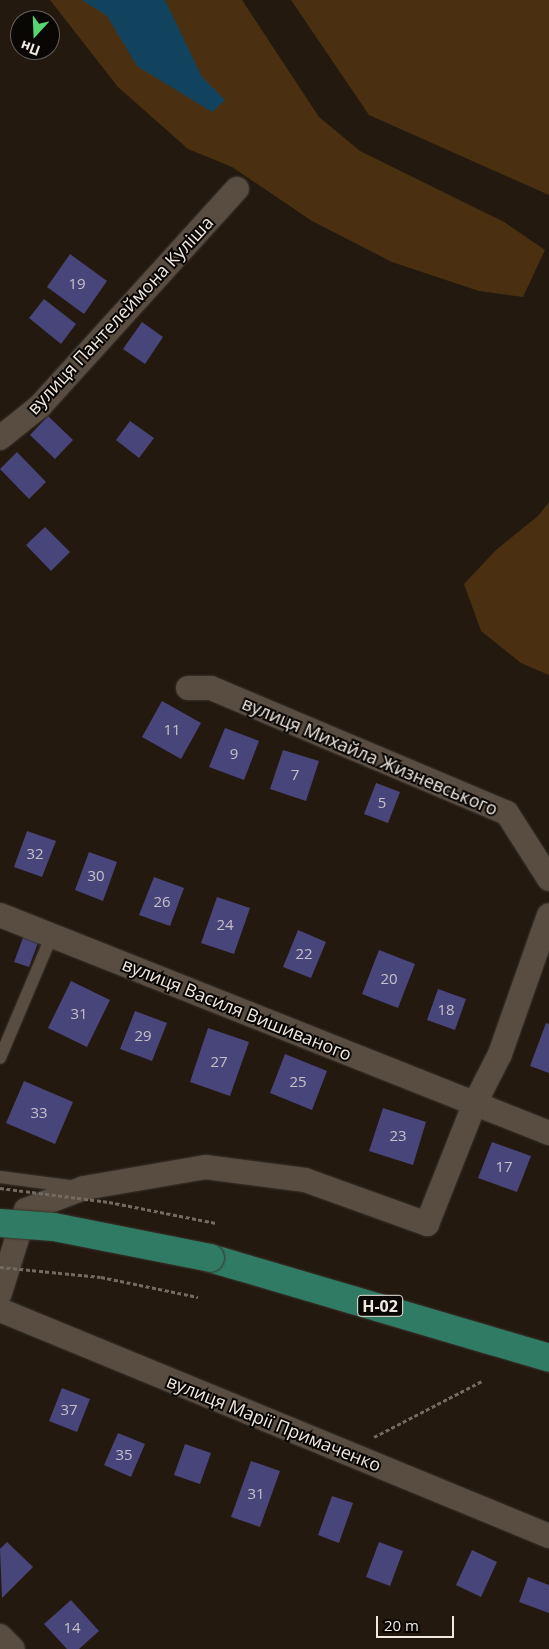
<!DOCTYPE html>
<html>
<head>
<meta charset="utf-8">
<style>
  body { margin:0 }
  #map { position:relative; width:549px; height:1649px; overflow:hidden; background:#23190f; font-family:"Open Sans",sans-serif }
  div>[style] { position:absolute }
  .green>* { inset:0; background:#4a3010 }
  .water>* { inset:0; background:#11435f }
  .building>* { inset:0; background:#48457b }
  .path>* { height:3px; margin-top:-1.5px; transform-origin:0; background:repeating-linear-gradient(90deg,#736a61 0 4px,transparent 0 6.5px) }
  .roads { filter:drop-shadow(0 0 1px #3a332d) drop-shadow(0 0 1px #3a332d) }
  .lane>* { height:12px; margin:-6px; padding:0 6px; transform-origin:6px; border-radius:6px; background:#594d41 }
  .street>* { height:24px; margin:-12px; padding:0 12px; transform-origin:12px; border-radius:12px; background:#594d41 }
  .primary>* { height:28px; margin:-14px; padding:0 14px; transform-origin:14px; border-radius:14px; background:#2f7b63 }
  .path-bridge>* { height:3px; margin-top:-1.5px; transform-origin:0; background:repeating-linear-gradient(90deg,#736a61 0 4px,transparent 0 6.5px) }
  .bridges { filter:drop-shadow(0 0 1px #3a332d) drop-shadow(0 0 1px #3a332d) }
  .primary-bridge>* { height:28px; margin:-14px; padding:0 14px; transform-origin:14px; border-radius:14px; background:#2f7b63 }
  span { translate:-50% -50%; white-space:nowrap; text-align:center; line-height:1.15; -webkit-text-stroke:4px #090603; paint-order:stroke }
  .number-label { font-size:15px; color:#c6c0c8 }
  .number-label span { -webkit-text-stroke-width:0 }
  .shield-label span { padding:1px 4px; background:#090603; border:1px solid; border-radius:4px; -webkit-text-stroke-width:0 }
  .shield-label { font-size:16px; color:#f0e9e1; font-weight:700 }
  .street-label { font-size:18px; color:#f0e9e1 }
  .north { position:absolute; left:10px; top:10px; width:50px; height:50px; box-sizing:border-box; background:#090603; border:1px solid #65615c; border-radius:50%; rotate:200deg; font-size:14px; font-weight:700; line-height:20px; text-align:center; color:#f0e9e1 }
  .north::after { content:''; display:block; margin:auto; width:18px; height:22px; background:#56d671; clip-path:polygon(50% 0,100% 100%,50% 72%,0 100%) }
  .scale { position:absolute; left:376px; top:1616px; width:78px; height:22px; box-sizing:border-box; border:2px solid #f0e9e1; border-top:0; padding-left:6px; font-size:15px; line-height:18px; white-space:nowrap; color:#f0e9e1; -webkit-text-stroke:4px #090603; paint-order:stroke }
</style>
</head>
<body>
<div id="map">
  <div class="green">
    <div style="clip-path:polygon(50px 0,242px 0,319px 117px,360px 151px,504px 222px,545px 250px,523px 297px,479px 291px,392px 262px,312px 221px,232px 167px,188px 149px,118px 87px)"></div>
    <div style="clip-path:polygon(291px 0,549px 0,549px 195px,369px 115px)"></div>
    <div style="clip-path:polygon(549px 502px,549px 675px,521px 663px,481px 631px,464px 584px,496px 550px,538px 516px)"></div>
  </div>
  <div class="water">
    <div style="clip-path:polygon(82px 0,165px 0,202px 77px,225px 100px,212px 112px,137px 66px,107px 16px)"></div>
  </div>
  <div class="building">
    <div style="clip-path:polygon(70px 254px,107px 281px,84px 314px,47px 287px)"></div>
    <div style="clip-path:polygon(44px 299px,76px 324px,61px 344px,29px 318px)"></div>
    <div style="clip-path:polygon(142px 322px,163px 337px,145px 364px,123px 349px)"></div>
    <div style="clip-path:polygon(48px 416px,73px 440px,55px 459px,30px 435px)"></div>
    <div style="clip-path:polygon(130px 421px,154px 438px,139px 458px,116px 440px)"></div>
    <div style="clip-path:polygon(17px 452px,46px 482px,29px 499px,0 469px)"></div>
    <div style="clip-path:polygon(45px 527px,70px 552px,51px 571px,26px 545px)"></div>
    <div style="clip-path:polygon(162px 701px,201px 723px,181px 759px,142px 737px)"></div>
    <div style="clip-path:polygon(225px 728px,259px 741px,244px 780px,209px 767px)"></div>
    <div style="clip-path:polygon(283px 750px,319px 761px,306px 801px,270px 789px)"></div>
    <div style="clip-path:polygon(376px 783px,400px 792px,388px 823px,364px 814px)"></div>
    <div style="clip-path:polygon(27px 831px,56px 841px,42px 877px,14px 867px)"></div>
    <div style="clip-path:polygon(89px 852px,117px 862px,103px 901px,75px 890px)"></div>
    <div style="clip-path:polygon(154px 877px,184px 888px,170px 926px,139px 915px)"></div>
    <div style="clip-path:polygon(217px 897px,250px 908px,234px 954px,201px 943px)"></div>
    <div style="clip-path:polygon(298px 930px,326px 942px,311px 978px,283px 967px)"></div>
    <div style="clip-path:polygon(24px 935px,39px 940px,29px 967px,14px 962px)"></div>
    <div style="clip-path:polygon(379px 950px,415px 964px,398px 1008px,362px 994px)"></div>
    <div style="clip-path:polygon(71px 981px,110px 1000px,87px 1047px,48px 1028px)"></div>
    <div style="clip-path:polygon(438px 989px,466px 999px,455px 1030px,427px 1020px)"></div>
    <div style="clip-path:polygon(135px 1011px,167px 1023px,152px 1061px,120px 1049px)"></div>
    <div style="clip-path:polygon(546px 1023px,549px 1024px,549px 1073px,530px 1066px)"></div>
    <div style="clip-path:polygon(208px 1028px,249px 1042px,230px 1096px,190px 1082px)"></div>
    <div style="clip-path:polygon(285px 1054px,327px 1071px,312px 1110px,270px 1093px)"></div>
    <div style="clip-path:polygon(24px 1081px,73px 1102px,55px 1144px,6px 1123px)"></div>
    <div style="clip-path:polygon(383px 1108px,426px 1122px,413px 1165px,369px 1151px)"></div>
    <div style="clip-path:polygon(492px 1142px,531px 1156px,517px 1192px,478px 1178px)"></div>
    <div style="clip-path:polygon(62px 1388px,90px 1399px,77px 1432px,49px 1421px)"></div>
    <div style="clip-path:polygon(118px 1433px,145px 1444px,131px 1477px,104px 1465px)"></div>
    <div style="clip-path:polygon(185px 1444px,211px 1453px,200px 1484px,174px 1475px)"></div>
    <div style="clip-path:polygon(251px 1461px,280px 1471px,260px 1527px,231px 1517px)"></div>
    <div style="clip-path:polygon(332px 1496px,353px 1503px,339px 1543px,318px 1535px)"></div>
    <div style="clip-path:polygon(7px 1542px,33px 1567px,2px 1598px,0 1549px)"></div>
    <div style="clip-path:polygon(379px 1542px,403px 1551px,390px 1586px,366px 1577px)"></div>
    <div style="clip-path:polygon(472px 1550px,497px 1562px,481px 1597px,456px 1585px)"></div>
    <div style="clip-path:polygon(528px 1577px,549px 1585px,549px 1613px,519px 1602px)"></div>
    <div style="clip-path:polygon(71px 1600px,99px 1631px,79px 1649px,67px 1649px,44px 1624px)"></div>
  </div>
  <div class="path">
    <div style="left:374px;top:1437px;width:122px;rotate:-27.4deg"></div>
  </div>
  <div class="roads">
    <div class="lane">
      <div style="left:0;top:1058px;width:134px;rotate:-67.1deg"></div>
      <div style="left:0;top:1177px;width:77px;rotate:7.5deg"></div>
    </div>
    <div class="street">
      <div style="left:0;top:438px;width:51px;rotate:-38.7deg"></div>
      <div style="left:40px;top:406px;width:293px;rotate:-47.8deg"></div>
      <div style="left:188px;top:688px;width:23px"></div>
      <div style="left:211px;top:688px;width:321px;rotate:22.9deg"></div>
      <div style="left:507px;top:813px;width:78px;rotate:57.5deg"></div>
      <div style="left:0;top:915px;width:591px;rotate:21.66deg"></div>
      <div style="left:0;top:1293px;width:87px;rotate:-72.6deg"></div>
      <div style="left:26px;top:1210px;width:62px;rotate:-20.8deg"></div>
      <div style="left:84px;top:1188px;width:123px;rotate:-9.8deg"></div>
      <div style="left:205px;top:1167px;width:101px;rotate:7.4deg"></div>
      <div style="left:305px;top:1180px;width:130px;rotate:19.8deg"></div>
      <div style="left:427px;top:1224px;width:128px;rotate:-68.4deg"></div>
      <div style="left:474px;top:1105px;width:57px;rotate:-63deg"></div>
      <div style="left:500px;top:1054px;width:147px;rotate:-70.6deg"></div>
      <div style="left:0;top:1310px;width:594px;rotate:22.37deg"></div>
      <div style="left:0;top:1636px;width:18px;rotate:45deg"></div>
    </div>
    <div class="primary">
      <div style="left:210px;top:1258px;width:353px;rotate:16.4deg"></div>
    </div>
  </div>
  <div class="path-bridge">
    <div style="left:0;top:1188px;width:110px;rotate:7.3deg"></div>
    <div style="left:109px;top:1202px;width:109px;rotate:11.1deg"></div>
    <div style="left:0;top:1267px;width:101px;rotate:5.7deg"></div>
    <div style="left:101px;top:1277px;width:99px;rotate:11.7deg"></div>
  </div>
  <div class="bridges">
    <div class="primary-bridge">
      <div style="left:0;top:1223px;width:54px;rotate:4.2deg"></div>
      <div style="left:54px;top:1227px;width:159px;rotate:11.2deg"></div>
    </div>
  </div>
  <div class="number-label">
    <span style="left:77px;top:284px">19</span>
    <span style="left:172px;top:730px">11</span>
    <span style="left:234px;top:754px">9</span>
    <span style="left:295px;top:775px">7</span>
    <span style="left:382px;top:803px">5</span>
    <span style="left:35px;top:854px">32</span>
    <span style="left:96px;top:876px">30</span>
    <span style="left:162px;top:902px">26</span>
    <span style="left:225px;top:925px">24</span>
    <span style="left:304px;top:954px">22</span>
    <span style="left:389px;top:979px">20</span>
    <span style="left:446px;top:1010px">18</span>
    <span style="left:79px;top:1014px">31</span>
    <span style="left:143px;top:1036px">29</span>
    <span style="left:219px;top:1062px">27</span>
    <span style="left:298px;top:1082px">25</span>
    <span style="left:39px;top:1113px">33</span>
    <span style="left:398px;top:1136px">23</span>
    <span style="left:504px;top:1167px">17</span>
    <span style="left:69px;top:1410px">37</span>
    <span style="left:124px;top:1455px">35</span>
    <span style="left:256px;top:1494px">31</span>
    <span style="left:72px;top:1628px">14</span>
  </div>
  <div class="shield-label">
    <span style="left:380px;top:1306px">Н-02</span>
  </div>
  <div class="street-label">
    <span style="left:120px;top:315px;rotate:-47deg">вулиця Пантелеймона Куліша</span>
    <span style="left:370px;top:756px;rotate:23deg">вулиця Михайла Жизневського</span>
    <span style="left:237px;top:1009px;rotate:22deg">вулиця Василя Вишиваного</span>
    <span style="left:274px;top:1423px;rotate:22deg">вулиця Марії Примаченко</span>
  </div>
  <div class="north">Пн</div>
  <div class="scale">20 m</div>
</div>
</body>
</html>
